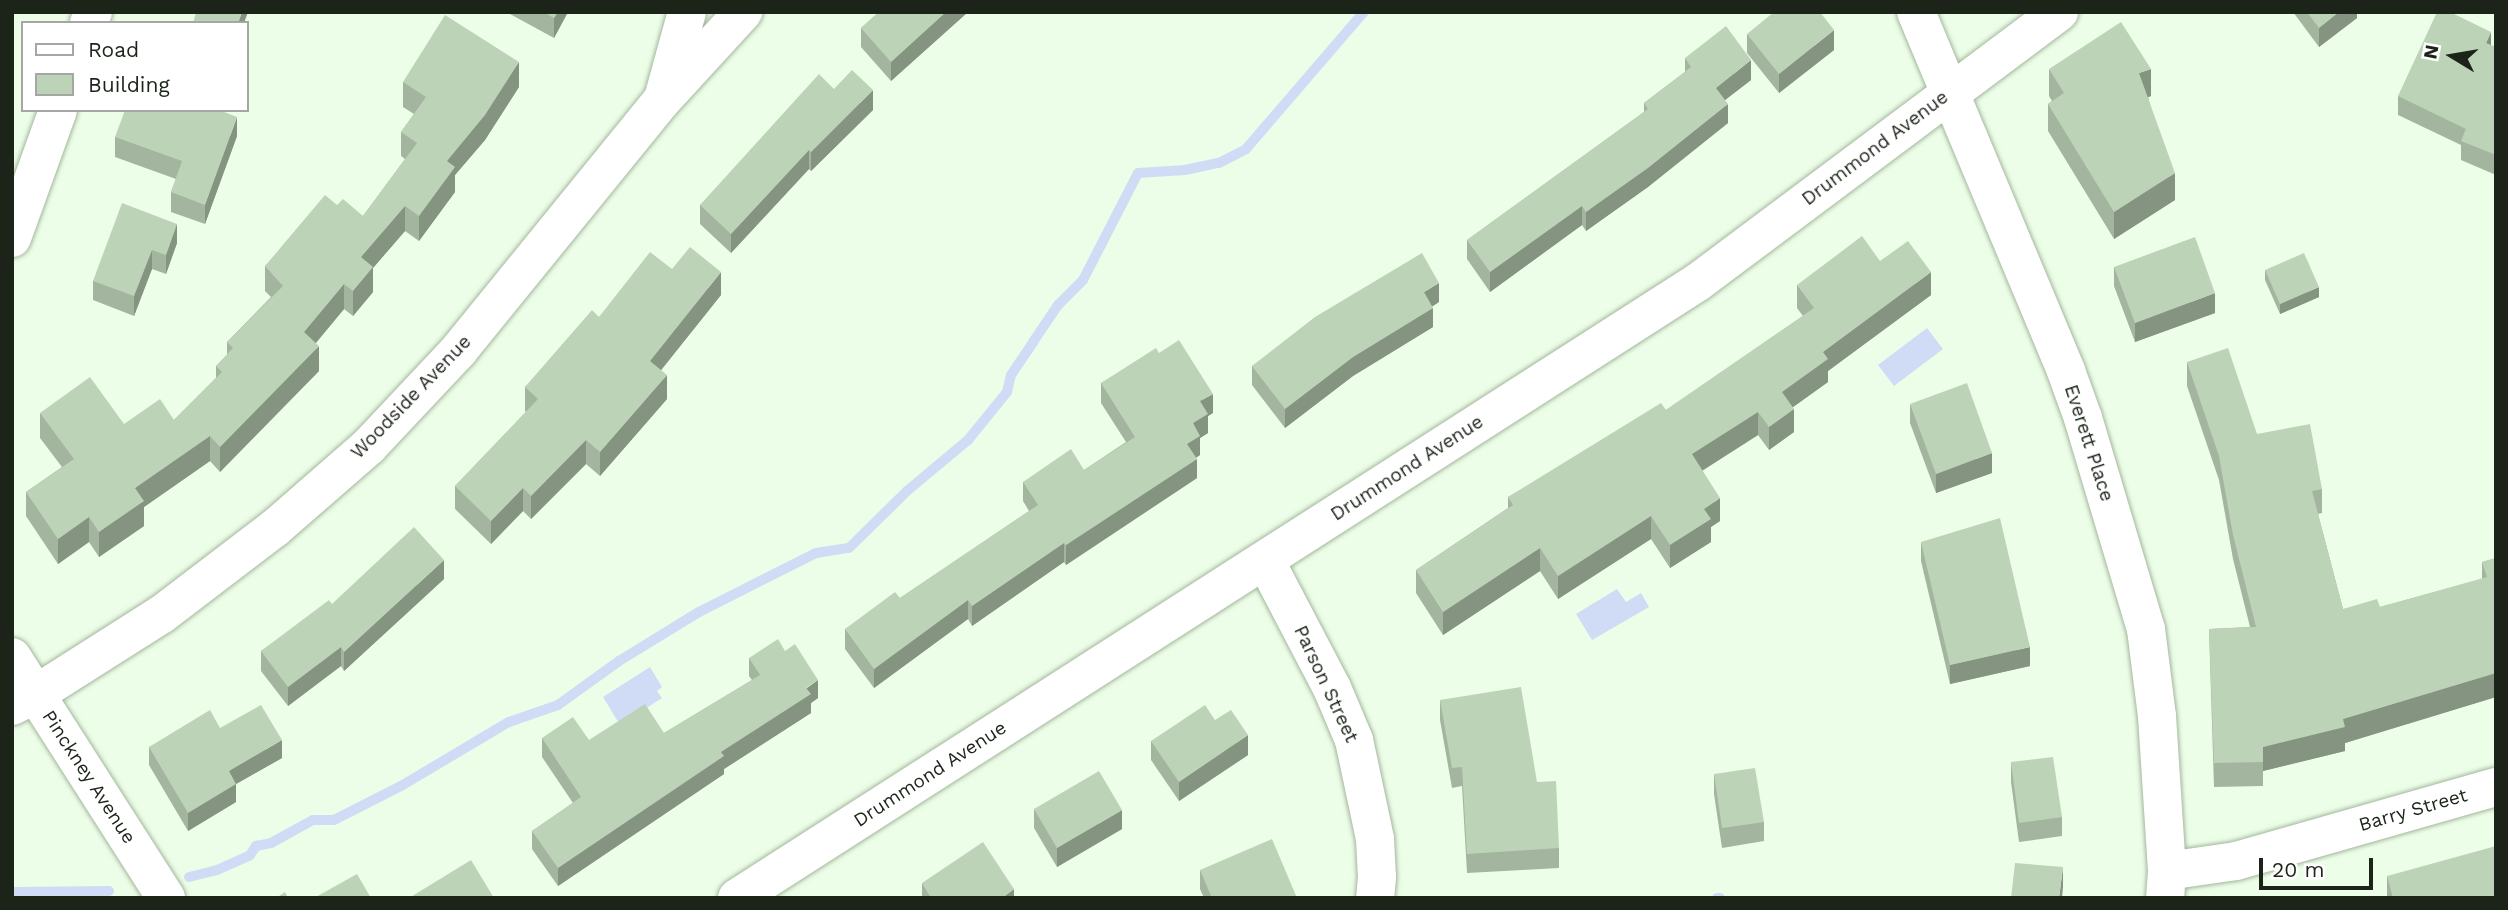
<!DOCTYPE html>
<html>
<head>
<meta charset="utf-8">
<style>
  body { margin:0 }
  #map { position:relative; width:2508px; height:910px; overflow:hidden; background:#edfee8; font-family:"Work Sans",sans-serif }
  div>[style] { position:absolute }
  .water>* { inset:0; background:#d0dcf6 }
  .stream>* { height:10px; margin:-5px; padding:0 5px; transform-origin:5px; border-radius:5px; background:#d0dcf6 }
  .roads { filter:drop-shadow(0 0 2px #a3b79d) drop-shadow(0 0 2px #a3b79d) }
  .minor>* { height:38px; margin:-19px; padding:0 19px; transform-origin:19px; border-radius:19px; background:#fff }
  .wall>* { inset:0; background:#a3b59e }
  .shaded-wall>* { inset:0; background:#849481 }
  .building>* { inset:0; background:#bdd3b8 }
  span { translate:-50% -50%; white-space:nowrap; text-align:center; line-height:1.15; -webkit-text-stroke:5px #fff; paint-order:stroke }
  .street-label { font-size:19px; color:#1c241a }
  .frame { position:absolute; inset:0; border:14px solid #1c241a; pointer-events:none }
  .legend { position:absolute; left:21px; top:21px; width:228px; height:91px; box-sizing:border-box; background:#fff; border:2px solid #a4a7a3; margin:0; padding:9px 12px; list-style:none; font-size:21px; color:#1c241a }
  .legend li { display:flex; align-items:center; gap:14px; height:35px }
  .legend b { width:35px; border:2px solid #a4a7a3 }
  .north { position:absolute; left:2417px; top:21px; width:70px; height:70px; -webkit-text-stroke:5px #fff; paint-order:stroke; rotate:281deg; font-size:19px; font-weight:700; line-height:28px; text-align:center; color:#1c241a }
  .north::after { content:''; display:block; margin:auto; width:24px; height:32px; background:#1c241a; clip-path:polygon(50% 0,100% 100%,50% 72%,0 100%) }
  .scale { position:absolute; left:2259px; top:858px; width:114px; height:32px; box-sizing:border-box; border:4px solid #1c241a; border-top:0; padding-left:9px; font-size:21px; line-height:24px; white-space:nowrap; color:#1c241a; -webkit-text-stroke:5px #fff; paint-order:stroke }
</style>
</head>
<body>
<div id="map">
  <div class="water">
    <div style="clip-path:polygon(1927px 328px,1943px 349px,1894px 386px,1878px 365px)"></div>
    <div style="clip-path:polygon(1617px 589px,1626px 602px,1641px 593px,1649px 607px,1592px 640px,1576px 614px)"></div>
    <div style="clip-path:polygon(650px 667px,662px 687px,657px 691px,662px 698px,620px 725px,603px 697px)"></div>
  </div>
  <div class="stream">
    <div style="left:189px;top:877px;width:29px;rotate:-14deg"></div>
    <div style="left:217px;top:870px;width:36px;rotate:-24deg"></div>
    <div style="left:250px;top:855px;width:11px;rotate:-56deg"></div>
    <div style="left:256px;top:846px;width:15px;rotate:-11deg"></div>
    <div style="left:271px;top:843px;width:48px;rotate:-28.7deg"></div>
    <div style="left:313px;top:820px;width:21px"></div>
    <div style="left:334px;top:820px;width:75px;rotate:-26.9deg"></div>
    <div style="left:401px;top:786px;width:126px;rotate:-30.7deg"></div>
    <div style="left:509px;top:722px;width:52px;rotate:-19.1deg"></div>
    <div style="left:558px;top:705px;width:75px;rotate:-35.8deg"></div>
    <div style="left:619px;top:661px;width:94px;rotate:-31.5deg"></div>
    <div style="left:699px;top:612px;width:131px;rotate:-26.8deg"></div>
    <div style="left:816px;top:553px;width:33px;rotate:-9deg"></div>
    <div style="left:849px;top:548px;width:81px;rotate:-44.5deg"></div>
    <div style="left:907px;top:491px;width:80px;rotate:-39.9deg"></div>
    <div style="left:968px;top:440px;width:62px;rotate:-50.9deg"></div>
    <div style="left:1007px;top:392px;width:17px;rotate:-77deg"></div>
    <div style="left:1011px;top:375px;width:40px;rotate:-56deg"></div>
    <div style="left:1033px;top:342px;width:45px;rotate:-56deg"></div>
    <div style="left:1058px;top:305px;width:35px;rotate:-45deg"></div>
    <div style="left:1083px;top:280px;width:120px;rotate:-62.8deg"></div>
    <div style="left:1138px;top:173px;width:47px;rotate:-3.7deg"></div>
    <div style="left:1185px;top:170px;width:35px;rotate:-12deg"></div>
    <div style="left:1219px;top:163px;width:30px;rotate:-27deg"></div>
    <div style="left:1246px;top:149px;width:181px;rotate:-49.3deg"></div>
    <div style="left:12px;top:892px;width:97px;rotate:-0.6deg"></div>
    <div style="left:1717px;top:898px;width:3px"></div>
  </div>
  <div class="roads">
    <div class="minor">
      <div style="left:1916px;top:12px;width:389px;rotate:67.3deg"></div>
      <div style="left:2066px;top:371px;width:50px;rotate:70.1deg"></div>
      <div style="left:2083px;top:418px;width:220px;rotate:73.4deg"></div>
      <div style="left:2146px;top:629px;width:88px;rotate:82.8deg"></div>
      <div style="left:2157px;top:716px;width:155px;rotate:86.3deg"></div>
      <div style="left:2167px;top:871px;width:27px;rotate:94deg"></div>
      <div style="left:89px;top:23px;width:12px;rotate:-70deg"></div>
      <div style="left:667px;top:95px;width:113px;rotate:-47.5deg"></div>
      <div style="left:12px;top:238px;width:136px;rotate:-70.2deg"></div>
      <div style="left:1265px;top:560px;width:144px;rotate:62.4deg"></div>
      <div style="left:1332px;top:688px;width:56px;rotate:67.1deg"></div>
      <div style="left:1354px;top:740px;width:101px;rotate:78deg"></div>
      <div style="left:1375px;top:839px;width:38px;rotate:87deg"></div>
      <div style="left:1377px;top:877px;width:21px;rotate:95deg"></div>
      <div style="left:12px;top:657px;width:286px;rotate:57.4deg"></div>
      <div style="left:12px;top:706px;width:27px;rotate:-27deg"></div>
      <div style="left:36px;top:694px;width:149px;rotate:-32.4deg"></div>
      <div style="left:162px;top:614px;width:142px;rotate:-37.3deg"></div>
      <div style="left:275px;top:528px;width:125px;rotate:-41.1deg"></div>
      <div style="left:369px;top:446px;width:132px;rotate:-46.8deg"></div>
      <div style="left:459px;top:350px;width:323px;rotate:-50.9deg"></div>
      <div style="left:663px;top:99px;width:90px;rotate:-74.6deg"></div>
      <div style="left:2167px;top:871px;width:70px;rotate:-8.2deg"></div>
      <div style="left:2236px;top:861px;width:270px;rotate:-15.9deg"></div>
      <div style="left:737px;top:898px;width:1141px;rotate:-32.66deg"></div>
      <div style="left:1698px;top:282px;width:451px;rotate:-36.8deg"></div>
    </div>
  </div>
  <div class="wall">
    <div style="clip-path:polygon(510px 12px,568px 12px,554px 38px,510px 14px)"></div>
    <div style="clip-path:polygon(879px 12px,968px 12px,891px 81px,861px 47px,861px 28px)"></div>
    <div style="clip-path:polygon(2293px 12px,2357px 12px,2357px 18px,2319px 47px)"></div>
    <div style="clip-path:polygon(1747px 34px,1834px 50px,1779px 93px,1747px 53px)"></div>
    <div style="clip-path:polygon(2491px 46px,2496px 47px,2496px 175px,2461px 160px,2461px 145px,2398px 115px,2398px 96px)"></div>
    <div style="clip-path:polygon(1685px 58px,1751px 80px,1725px 100px,1728px 123px,1648px 187px,1586px 231px,1582px 225px,1490px 292px,1467px 259px,1467px 240px,1644px 112px,1644px 103px,1685px 72px)"></div>
    <div style="clip-path:polygon(2049px 69px,2151px 96px,2148px 97px,2175px 200px,2114px 239px,2048px 131px,2048px 104px,2052px 101px,2049px 96px)"></div>
    <div style="clip-path:polygon(403px 82px,519px 87px,485px 140px,455px 175px,455px 192px,419px 241px,405px 231px,373px 268px,373px 292px,353px 316px,344px 309px,316px 343px,319px 371px,220px 472px,210px 461px,144px 507px,144px 526px,99px 557px,89px 542px,58px 564px,26px 516px,26px 492px,62px 467px,40px 438px,40px 413px,124px 424px,174px 420px,216px 378px,216px 366px,227px 355px,227px 342px,271px 297px,265px 291px,265px 266px,337px 205px,363px 216px,405px 159px,401px 156px,401px 132px,414px 114px,403px 107px)"></div>
    <div style="clip-path:polygon(834px 89px,873px 110px,811px 171px,809px 169px,731px 253px,700px 224px,700px 205px)"></div>
    <div style="clip-path:polygon(237px 136px,205px 224px,171px 212px,171px 192px,176px 179px,115px 157px,115px 137px)"></div>
    <div style="clip-path:polygon(177px 224px,177px 243px,166px 274px,152px 269px,134px 316px,93px 300px,93px 281px)"></div>
    <div style="clip-path:polygon(1880px 261px,1931px 295px,1828px 371px,1828px 382px,1793px 407px,1794px 432px,1769px 450px,1758px 435px,1702px 471px,1720px 521px,1711px 527px,1711px 542px,1670px 568px,1651px 539px,1558px 599px,1540px 571px,1443px 635px,1416px 593px,1416px 570px,1508px 508px,1508px 497px,1666px 410px,1803px 316px,1797px 308px,1797px 285px)"></div>
    <div style="clip-path:polygon(2114px 267px,2215px 313px,2135px 342px,2114px 286px)"></div>
    <div style="clip-path:polygon(672px 269px,721px 295px,661px 370px,667px 399px,600px 476px,586px 464px,531px 519px,523px 511px,491px 544px,455px 509px,455px 486px,526px 412px,525px 411px,525px 387px,599px 317px)"></div>
    <div style="clip-path:polygon(2265px 270px,2319px 297px,2280px 314px,2265px 280px)"></div>
    <div style="clip-path:polygon(1439px 302px,1432px 306px,1433px 327px,1353px 376px,1285px 428px,1252px 385px,1252px 366px)"></div>
    <div style="clip-path:polygon(1159px 353px,1213px 413px,1208px 416px,1208px 433px,1200px 438px,1200px 455px,1196px 458px,1197px 478px,1066px 565px,1064px 562px,972px 626px,968px 619px,874px 688px,845px 649px,845px 629px,900px 598px,1029px 511px,1023px 501px,1023px 482px,1084px 470px,1126px 442px,1101px 403px,1101px 383px)"></div>
    <div style="clip-path:polygon(2187px 362px,2257px 434px,2322px 489px,2322px 513px,2318px 514px,2343px 609px,2380px 607px,2482px 579px,2482px 562px,2496px 558px,2496px 697px,2345px 743px,2345px 751px,2263px 771px,2263px 786px,2214px 787px,2209px 629px,2250px 627px,2233px 559px,2219px 480px,2187px 386px)"></div>
    <div style="clip-path:polygon(1910px 404px,1992px 473px,1936px 493px,1910px 423px)"></div>
    <div style="clip-path:polygon(1921px 542px,2030px 666px,1950px 684px,1921px 561px)"></div>
    <div style="clip-path:polygon(444px 579px,344px 671px,341px 666px,288px 706px,261px 671px,261px 651px,332px 604px)"></div>
    <div style="clip-path:polygon(749px 658px,818px 698px,811px 703px,811px 713px,724px 769px,724px 774px,558px 886px,532px 849px,532px 831px,573px 803px,542px 757px,542px 738px,589px 740px,664px 733px,752px 680px,749px 676px)"></div>
    <div style="clip-path:polygon(1440px 700px,1537px 782px,1559px 848px,1559px 868px,1467px 873px,1462px 786px,1452px 788px,1440px 720px)"></div>
    <div style="clip-path:polygon(1215px 720px,1248px 755px,1179px 801px,1151px 760px,1151px 741px)"></div>
    <div style="clip-path:polygon(220px 728px,282px 758px,236px 784px,236px 802px,188px 831px,149px 765px,149px 747px)"></div>
    <div style="clip-path:polygon(2011px 762px,2062px 817px,2062px 836px,2019px 842px,2011px 782px)"></div>
    <div style="clip-path:polygon(1714px 774px,1764px 822px,1764px 841px,1722px 848px,1714px 794px)"></div>
    <div style="clip-path:polygon(1034px 809px,1122px 829px,1057px 867px,1034px 828px)"></div>
    <div style="clip-path:polygon(1200px 870px,1297px 898px,1204px 898px,1200px 889px)"></div>
    <div style="clip-path:polygon(2387px 876px,2496px 898px,2387px 898px)"></div>
    <div style="clip-path:polygon(922px 883px,1014px 898px,922px 898px)"></div>
  </div>
  <div class="shaded-wall">
    <div style="clip-path:polygon(242px 12px,248px 12px,244px 23px,238px 23px)"></div>
    <div style="clip-path:polygon(558px 12px,568px 12px,554px 38px,554px 18px)"></div>
    <div style="clip-path:polygon(946px 12px,968px 12px,891px 81px,891px 62px)"></div>
    <div style="clip-path:polygon(2339px 12px,2357px 12px,2357px 18px,2319px 47px,2319px 28px)"></div>
    <div style="clip-path:polygon(1834px 30px,1834px 50px,1779px 93px,1779px 74px)"></div>
    <div style="clip-path:polygon(2491px 32px,2491px 51px,2486px 43px)"></div>
    <div style="clip-path:polygon(1751px 60px,1751px 80px,1716px 107px,1716px 88px)"></div>
    <div style="clip-path:polygon(519px 62px,519px 87px,485px 140px,455px 175px,455px 192px,419px 241px,419px 216px,447px 161px)"></div>
    <div style="clip-path:polygon(2151px 69px,2151px 96px,2139px 101px,2139px 73px)"></div>
    <div style="clip-path:polygon(873px 90px,873px 110px,811px 171px,811px 152px)"></div>
    <div style="clip-path:polygon(1728px 104px,1728px 123px,1648px 187px,1586px 231px,1586px 212px)"></div>
    <div style="clip-path:polygon(237px 117px,237px 136px,205px 224px,205px 205px)"></div>
    <div style="clip-path:polygon(809px 150px,809px 169px,731px 253px,731px 234px)"></div>
    <div style="clip-path:polygon(2175px 173px,2175px 200px,2114px 239px,2114px 212px)"></div>
    <div style="clip-path:polygon(405px 206px,405px 231px,373px 268px,373px 292px,353px 316px,353px 291px,361px 257px)"></div>
    <div style="clip-path:polygon(1582px 206px,1582px 225px,1490px 292px,1490px 272px)"></div>
    <div style="clip-path:polygon(177px 224px,177px 243px,166px 274px,166px 255px)"></div>
    <div style="clip-path:polygon(152px 250px,152px 269px,134px 316px,134px 296px)"></div>
    <div style="clip-path:polygon(721px 272px,721px 295px,650px 384px,650px 361px)"></div>
    <div style="clip-path:polygon(1931px 272px,1931px 295px,1828px 371px,1828px 382px,1782px 415px,1782px 392px,1823px 352px)"></div>
    <div style="clip-path:polygon(1439px 283px,1439px 302px,1424px 312px,1424px 292px)"></div>
    <div style="clip-path:polygon(344px 284px,344px 309px,304px 357px,304px 332px)"></div>
    <div style="clip-path:polygon(2319px 287px,2319px 297px,2280px 314px,2280px 304px)"></div>
    <div style="clip-path:polygon(2215px 293px,2215px 313px,2135px 342px,2135px 323px)"></div>
    <div style="clip-path:polygon(1433px 308px,1433px 327px,1353px 376px,1285px 428px,1285px 409px,1353px 357px)"></div>
    <div style="clip-path:polygon(319px 346px,319px 371px,220px 472px,220px 447px)"></div>
    <div style="clip-path:polygon(667px 375px,667px 399px,600px 476px,600px 452px)"></div>
    <div style="clip-path:polygon(1213px 394px,1213px 413px,1208px 416px,1208px 433px,1200px 438px,1200px 455px,1187px 463px,1187px 444px,1200px 401px)"></div>
    <div style="clip-path:polygon(1794px 409px,1794px 432px,1769px 450px,1769px 427px)"></div>
    <div style="clip-path:polygon(1758px 412px,1758px 435px,1692px 477px,1692px 454px)"></div>
    <div style="clip-path:polygon(210px 436px,210px 461px,144px 507px,144px 526px,99px 557px,99px 532px,135px 488px)"></div>
    <div style="clip-path:polygon(586px 440px,586px 464px,531px 519px,531px 496px)"></div>
    <div style="clip-path:polygon(1992px 453px,1992px 473px,1936px 493px,1936px 474px)"></div>
    <div style="clip-path:polygon(1197px 459px,1197px 478px,1066px 565px,1066px 545px)"></div>
    <div style="clip-path:polygon(523px 488px,523px 511px,491px 544px,491px 521px)"></div>
    <div style="clip-path:polygon(1720px 498px,1720px 521px,1711px 527px,1711px 542px,1670px 568px,1670px 545px,1704px 509px)"></div>
    <div style="clip-path:polygon(1651px 516px,1651px 539px,1558px 599px,1558px 576px)"></div>
    <div style="clip-path:polygon(89px 517px,89px 542px,58px 564px,58px 539px)"></div>
    <div style="clip-path:polygon(1064px 543px,1064px 562px,972px 626px,972px 606px)"></div>
    <div style="clip-path:polygon(1540px 548px,1540px 571px,1443px 635px,1443px 612px)"></div>
    <div style="clip-path:polygon(444px 560px,444px 579px,344px 671px,344px 652px)"></div>
    <div style="clip-path:polygon(968px 600px,968px 619px,874px 688px,874px 669px)"></div>
    <div style="clip-path:polygon(341px 647px,341px 666px,288px 706px,288px 687px)"></div>
    <div style="clip-path:polygon(2030px 647px,2030px 666px,1950px 684px,1950px 665px)"></div>
    <div style="clip-path:polygon(2496px 673px,2496px 697px,2345px 743px,2345px 751px,2263px 771px,2263px 747px,2343px 719px)"></div>
    <div style="clip-path:polygon(818px 680px,818px 698px,811px 703px,811px 713px,724px 769px,724px 774px,558px 886px,558px 868px)"></div>
    <div style="clip-path:polygon(1248px 735px,1248px 755px,1179px 801px,1179px 782px)"></div>
    <div style="clip-path:polygon(282px 740px,282px 758px,236px 784px,236px 802px,188px 831px,188px 813px,229px 771px)"></div>
    <div style="clip-path:polygon(1122px 810px,1122px 829px,1057px 867px,1057px 848px)"></div>
    <div style="clip-path:polygon(2063px 867px,2063px 887px,2062px 898px,2059px 898px)"></div>
    <div style="clip-path:polygon(1014px 889px,1014px 898px,1002px 898px)"></div>
  </div>
  <div class="building">
    <div style="clip-path:polygon(196px 12px,242px 12px,238px 23px,193px 23px)"></div>
    <div style="clip-path:polygon(543px 12px,558px 12px,554px 18px)"></div>
    <div style="clip-path:polygon(879px 12px,946px 12px,891px 62px,861px 28px)"></div>
    <div style="clip-path:polygon(1774px 12px,1820px 12px,1834px 30px,1779px 74px,1747px 34px)"></div>
    <div style="clip-path:polygon(2307px 12px,2339px 12px,2319px 28px)"></div>
    <div style="clip-path:polygon(2437px 12px,2450px 12px,2491px 32px,2486px 43px,2496px 47px,2496px 155px,2461px 141px,2466px 129px,2398px 96px)"></div>
    <div style="clip-path:polygon(445px 15px,519px 62px,485px 115px,447px 161px,455px 167px,419px 216px,405px 206px,361px 257px,373px 267px,353px 291px,344px 284px,304px 332px,319px 346px,220px 447px,210px 436px,135px 488px,144px 501px,99px 532px,89px 517px,58px 539px,26px 492px,74px 459px,40px 413px,90px 377px,124px 424px,160px 399px,174px 420px,222px 372px,216px 366px,233px 348px,227px 342px,283px 286px,265px 266px,325px 195px,337px 205px,343px 199px,363px 216px,417px 143px,401px 132px,426px 97px,403px 82px)"></div>
    <div style="clip-path:polygon(2121px 22px,2151px 69px,2139px 73px,2175px 173px,2114px 212px,2048px 104px,2064px 93px,2049px 69px)"></div>
    <div style="clip-path:polygon(1726px 26px,1751px 60px,1716px 88px,1728px 104px,1648px 168px,1586px 212px,1582px 206px,1490px 272px,1467px 240px,1648px 109px,1644px 103px,1691px 67px,1685px 58px)"></div>
    <div style="clip-path:polygon(852px 70px,873px 90px,811px 152px,809px 150px,731px 234px,700px 205px,819px 74px,834px 89px)"></div>
    <div style="clip-path:polygon(125px 110px,219px 110px,237px 117px,205px 205px,171px 192px,182px 161px,115px 137px)"></div>
    <div style="clip-path:polygon(122px 203px,177px 224px,166px 255px,152px 250px,134px 296px,93px 281px)"></div>
    <div style="clip-path:polygon(1862px 236px,1880px 261px,1908px 241px,1931px 272px,1823px 352px,1828px 359px,1782px 392px,1794px 409px,1769px 427px,1758px 412px,1692px 454px,1720px 498px,1704px 509px,1711px 519px,1670px 545px,1651px 516px,1558px 576px,1540px 548px,1443px 612px,1416px 570px,1513px 505px,1508px 497px,1661px 403px,1666px 410px,1814px 308px,1797px 285px)"></div>
    <div style="clip-path:polygon(2195px 237px,2215px 293px,2135px 323px,2114px 267px)"></div>
    <div style="clip-path:polygon(690px 247px,721px 272px,650px 361px,667px 375px,600px 452px,586px 440px,531px 496px,523px 488px,491px 521px,455px 486px,538px 399px,525px 387px,592px 310px,599px 317px,650px 252px,672px 269px)"></div>
    <div style="clip-path:polygon(1422px 253px,1439px 283px,1424px 292px,1433px 308px,1353px 357px,1285px 409px,1252px 366px,1315px 317px)"></div>
    <div style="clip-path:polygon(2304px 253px,2319px 287px,2280px 304px,2265px 270px)"></div>
    <div style="clip-path:polygon(1179px 340px,1213px 394px,1200px 401px,1208px 414px,1193px 423px,1200px 436px,1187px 444px,1197px 459px,1066px 545px,1064px 543px,972px 606px,968px 600px,874px 669px,845px 629px,895px 592px,900px 598px,1038px 505px,1023px 482px,1071px 449px,1084px 470px,1135px 437px,1101px 383px,1156px 348px,1159px 353px)"></div>
    <div style="clip-path:polygon(2228px 348px,2257px 434px,2310px 424px,2322px 489px,2312px 491px,2343px 609px,2377px 599px,2380px 607px,2487px 577px,2482px 562px,2496px 558px,2496px 673px,2343px 719px,2345px 727px,2263px 747px,2263px 762px,2214px 763px,2209px 629px,2256px 627px,2233px 535px,2219px 456px,2187px 362px)"></div>
    <div style="clip-path:polygon(1967px 383px,1992px 453px,1936px 474px,1910px 404px)"></div>
    <div style="clip-path:polygon(2000px 518px,2030px 647px,1950px 665px,1921px 542px)"></div>
    <div style="clip-path:polygon(414px 527px,444px 560px,344px 652px,341px 647px,288px 687px,261px 651px,329px 600px,332px 604px)"></div>
    <div style="clip-path:polygon(778px 639px,785px 651px,795px 644px,818px 680px,806px 688px,811px 694px,721px 752px,724px 756px,558px 868px,532px 831px,581px 797px,542px 738px,573px 717px,589px 740px,645px 704px,664px 733px,760px 675px,749px 658px)"></div>
    <div style="clip-path:polygon(1521px 687px,1537px 782px,1556px 781px,1559px 848px,1467px 854px,1462px 767px,1452px 768px,1440px 700px)"></div>
    <div style="clip-path:polygon(261px 705px,282px 740px,229px 771px,236px 784px,188px 813px,149px 747px,210px 710px,220px 728px)"></div>
    <div style="clip-path:polygon(1205px 705px,1215px 720px,1231px 710px,1248px 735px,1179px 782px,1151px 741px)"></div>
    <div style="clip-path:polygon(2053px 757px,2062px 817px,2019px 823px,2011px 762px)"></div>
    <div style="clip-path:polygon(1755px 768px,1764px 822px,1722px 828px,1714px 774px)"></div>
    <div style="clip-path:polygon(1099px 771px,1122px 810px,1057px 848px,1034px 809px)"></div>
    <div style="clip-path:polygon(1272px 839px,1297px 898px,1212px 898px,1200px 870px)"></div>
    <div style="clip-path:polygon(983px 842px,1014px 889px,1002px 898px,931px 898px,922px 883px)"></div>
    <div style="clip-path:polygon(2496px 846px,2496px 898px,2393px 898px,2387px 876px)"></div>
    <div style="clip-path:polygon(471px 860px,494px 898px,409px 898px)"></div>
    <div style="clip-path:polygon(2015px 863px,2063px 867px,2059px 898px,2011px 898px)"></div>
    <div style="clip-path:polygon(357px 874px,371px 898px,314px 898px)"></div>
    <div style="clip-path:polygon(285px 892px,288px 898px,276px 898px)"></div>
  </div>
  <div class="street-label">
    <span style="left:1875px;top:148px;rotate:-37deg">Drummond Avenue</span>
    <span style="left:411px;top:397px;rotate:-46deg">Woodside Avenue</span>
    <span style="left:2089px;top:443px;rotate:72deg">Everett Place</span>
    <span style="left:1407px;top:468px;rotate:-33deg">Drummond Avenue</span>
    <span style="left:1326px;top:684px;rotate:65deg">Parson Street</span>
    <span style="left:930px;top:774px;rotate:-33deg">Drummond Avenue</span>
    <span style="left:89px;top:777px;rotate:57deg">Pinckney Avenue</span>
    <span style="left:2413px;top:810px;rotate:-16deg">Barry Street</span>
  </div>
  <div class="frame"></div>
  <ul class="legend">
  <li><b style="height:9px;background:#fff"></b>Road</li>
  <li><b style="height:19px;background:#bdd3b8"></b>Building</li>
  </ul>
  <div class="north">N</div>
  <div class="scale">20 m</div>
</div>
</body>
</html>
